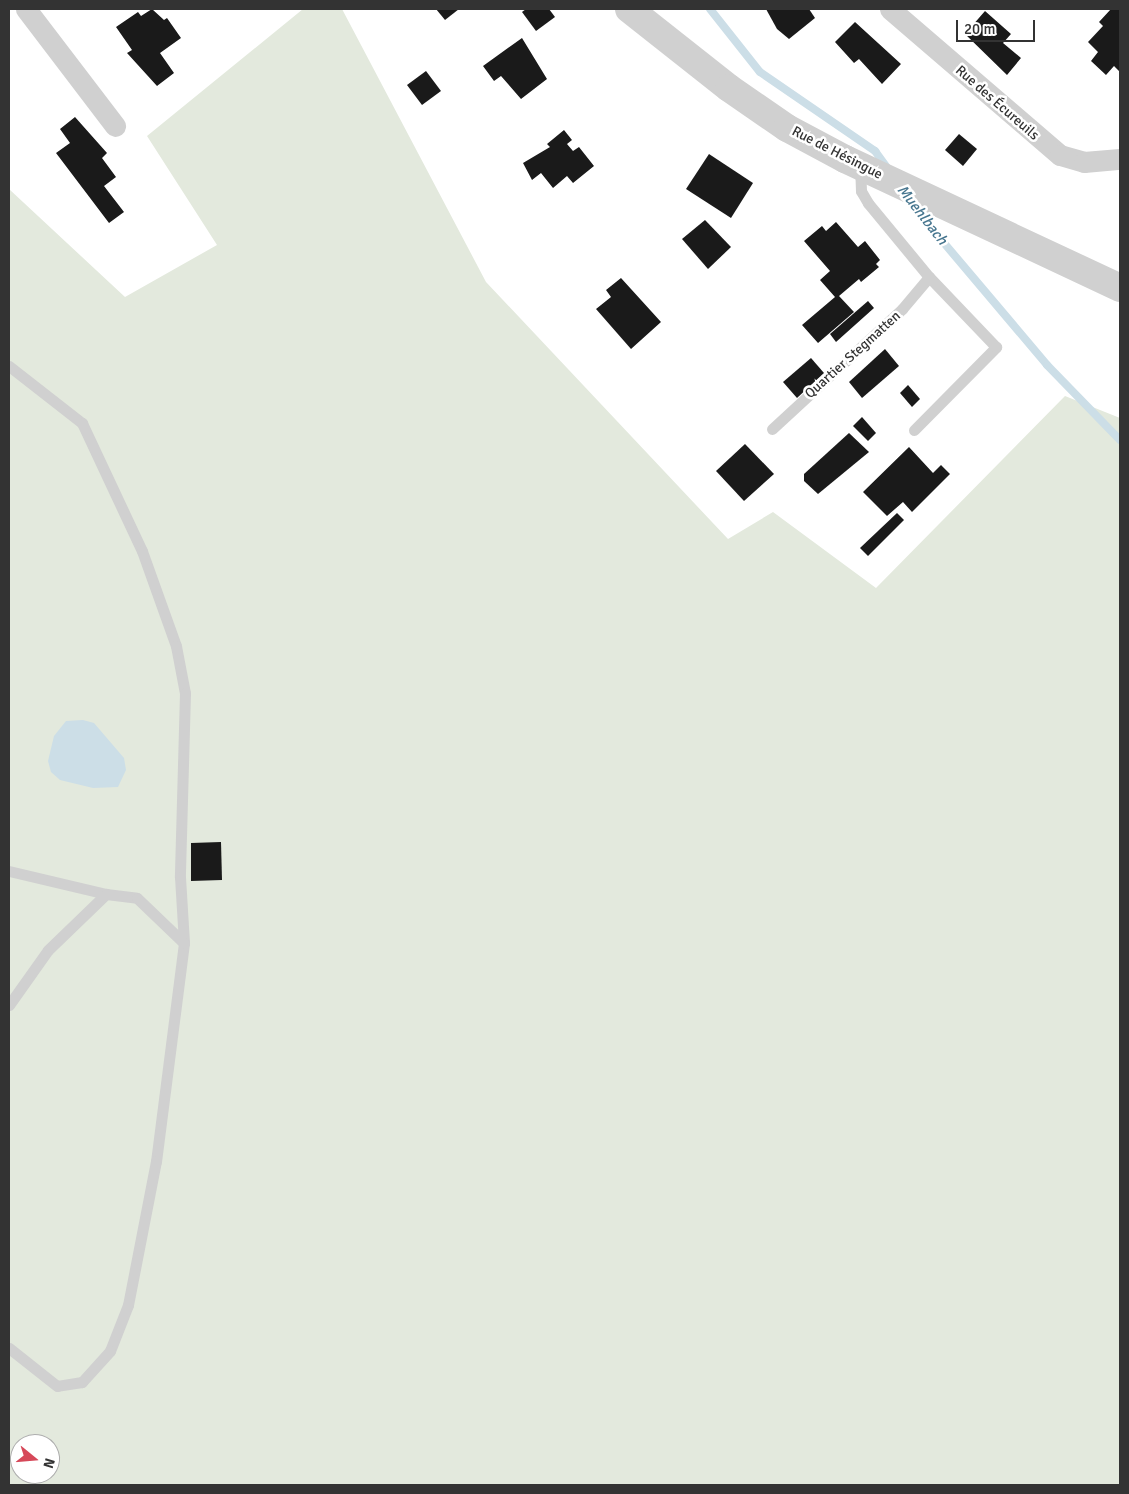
<!DOCTYPE html>
<html>
<head>
<meta charset="utf-8">
<style>
  body { margin:0 }
  #map { position:relative; width:1129px; height:1494px; overflow:hidden; background:#fff; font-family:Signika,sans-serif }
  div>[style] { position:absolute }
  .green>* { inset:0; background:#e3e9dd }
  .water>* { inset:0; background:#ccdee7 }
  .stream>* { height:8px; margin:-4px; padding:0 4px; transform-origin:4px; border-radius:4px; background:#ccdee7 }
  .building>* { inset:0; background:#1a1a1a }
  .service>* { height:11px; margin:-5.5px; padding:0 5.5px; transform-origin:5.5px; border-radius:5.5px; background:#d0d0d0 }
  .minor>* { height:21px; margin:-10.5px; padding:0 10.5px; transform-origin:10.5px; border-radius:10.5px; background:#d0d0d0 }
  .tertiary>* { height:28px; margin:-14px; padding:0 14px; transform-origin:14px; border-radius:14px; background:#d0d0d0 }
  span { translate:-50% -50%; white-space:nowrap; text-align:center; line-height:1.15; -webkit-text-stroke:5px #fff; paint-order:stroke }
  .street-label { font-size:14px; color:#333 }
  .water-label { font-size:15px; color:#47768f; font-style:italic }
  .frame { position:absolute; inset:0; border:10px solid #333; pointer-events:none }
  .north { position:absolute; left:10px; top:1434px; width:50px; height:50px; box-sizing:border-box; background:#fff; border:1px solid #adadad; border-radius:50%; rotate:107deg; font-size:14px; font-weight:700; line-height:20px; text-align:center; color:#333 }
  .north::after { content:''; display:block; margin:auto; width:18px; height:22px; background:#d64859; clip-path:polygon(50% 0,100% 100%,50% 72%,0 100%) }
  .scale { position:absolute; left:956px; top:20px; width:79px; height:22px; box-sizing:border-box; border:2px solid #333; border-top:0; padding-left:6px; font-size:15px; line-height:18px; white-space:nowrap; color:#333; -webkit-text-stroke:4px #fff; paint-order:stroke }
</style>
</head>
<body>
<div id="map">
  <div class="green">
    <div style="clip-path:polygon(evenodd,303px 9px,342px 9px,486px 282px,728px 539px,773px 512px,876px 588px,1065px 396px,1120px 418px,1120px 1485px,9px 1485px,9px 189px,125px 297px,217px 245px,147px 136px,303px 9px,20px 1444px,50px 1444px,50px 1474px,20px 1474px,20px 1444px)"></div>
  </div>
  <div class="water">
    <div style="clip-path:polygon(83px 720px,94px 723px,124px 758px,126px 770px,118px 787px,93px 788px,60px 780px,51px 772px,48px 761px,54px 736px,66px 721px)"></div>
  </div>
  <div class="stream">
    <div style="left:710px;top:9px;width:80px;rotate:51.6deg"></div>
    <div style="left:760px;top:72px;width:140px;rotate:34.5deg"></div>
    <div style="left:875px;top:151px;width:22px;rotate:54deg"></div>
    <div style="left:906px;top:198px;width:219px;rotate:49.8deg"></div>
    <div style="left:1047px;top:365px;width:105px;rotate:45.8deg"></div>
  </div>
  <div class="building">
    <div style="clip-path:polygon(152px 9px,164px 20px,167px 18px,181px 38px,160px 53px,174px 73px,157px 86px,127px 53px,132px 50px,116px 27px,138px 12px,141px 16px)"></div>
    <div style="clip-path:polygon(436px 9px,459px 9px,445px 20px)"></div>
    <div style="clip-path:polygon(526px 9px,549px 9px,555px 17px,536px 31px,522px 12px)"></div>
    <div style="clip-path:polygon(766px 9px,809px 9px,815px 18px,789px 39px,777px 29px)"></div>
    <div style="clip-path:polygon(1111px 9px,1120px 9px,1120px 72px,1114px 66px,1106px 75px,1091px 61px,1098px 52px,1088px 42px,1103px 26px,1099px 22px)"></div>
    <div style="clip-path:polygon(985px 11px,1011px 34px,1003px 43px,1021px 58px,1007px 75px,965px 34px)"></div>
    <div style="clip-path:polygon(855px 22px,901px 64px,882px 84px,859px 59px,854px 63px,835px 42px)"></div>
    <div style="clip-path:polygon(522px 38px,547px 79px,521px 99px,501px 76px,494px 81px,483px 66px)"></div>
    <div style="clip-path:polygon(426px 71px,441px 91px,422px 105px,407px 85px)"></div>
    <div style="clip-path:polygon(75px 117px,107px 153px,102px 158px,116px 177px,104px 186px,124px 212px,109px 223px,56px 153px,70px 143px,60px 129px)"></div>
    <div style="clip-path:polygon(564px 130px,572px 140px,567px 144px,573px 151px,579px 147px,594px 166px,573px 183px,567px 176px,553px 188px,541px 173px,532px 180px,523px 163px,550px 147px,547px 144px)"></div>
    <div style="clip-path:polygon(959px 134px,977px 149px,963px 166px,945px 150px)"></div>
    <div style="clip-path:polygon(709px 154px,753px 183px,731px 218px,686px 189px)"></div>
    <div style="clip-path:polygon(705px 220px,731px 247px,708px 269px,682px 239px)"></div>
    <div style="clip-path:polygon(836px 222px,858px 247px,865px 241px,880px 260px,876px 264px,879px 267px,861px 282px,859px 279px,839px 296px,854px 312px,818px 343px,802px 325px,835px 297px,820px 280px,830px 271px,804px 241px,822px 226px,826px 231px)"></div>
    <div style="clip-path:polygon(621px 278px,661px 322px,631px 349px,596px 309px,611px 297px,606px 290px)"></div>
    <div style="clip-path:polygon(868px 301px,874px 308px,836px 342px,830px 334px)"></div>
    <div style="clip-path:polygon(885px 349px,899px 366px,862px 398px,849px 382px)"></div>
    <div style="clip-path:polygon(811px 358px,824px 373px,797px 398px,783px 382px)"></div>
    <div style="clip-path:polygon(908px 385px,920px 399px,912px 407px,900px 393px)"></div>
    <div style="clip-path:polygon(862px 417px,876px 433px,868px 441px,853px 426px)"></div>
    <div style="clip-path:polygon(849px 433px,869px 452px,818px 494px,804px 481px,804px 474px)"></div>
    <div style="clip-path:polygon(745px 444px,774px 474px,744px 501px,716px 471px)"></div>
    <div style="clip-path:polygon(909px 447px,933px 473px,941px 465px,950px 474px,912px 512px,903px 502px,887px 516px,863px 492px)"></div>
    <div style="clip-path:polygon(897px 513px,904px 520px,868px 556px,860px 548px)"></div>
    <div style="clip-path:polygon(221px 842px,222px 880px,191px 881px,191px 843px)"></div>
  </div>
  <div class="service">
    <div style="left:9px;top:366px;width:93px;rotate:38deg"></div>
    <div style="left:82px;top:423px;width:141px;rotate:64.9deg"></div>
    <div style="left:142px;top:551px;width:101px;rotate:70.3deg"></div>
    <div style="left:176px;top:646px;width:48px;rotate:79.2deg"></div>
    <div style="left:185px;top:693px;width:184px;rotate:91.6deg"></div>
    <div style="left:180px;top:877px;width:66px;rotate:86.5deg"></div>
    <div style="left:184px;top:943px;width:220px;rotate:97.3deg"></div>
    <div style="left:156px;top:1161px;width:147px;rotate:101deg"></div>
    <div style="left:128px;top:1305px;width:49px;rotate:111.4deg"></div>
    <div style="left:110px;top:1351px;width:42px;rotate:132.1deg"></div>
    <div style="left:82px;top:1382px;width:25px;rotate:171deg"></div>
    <div style="left:57px;top:1386px;width:61px;rotate:-141.6deg"></div>
    <div style="left:772px;top:429px;width:177px;rotate:-42.7deg"></div>
    <div style="left:902px;top:309px;width:42px;rotate:-49.8deg"></div>
    <div style="left:929px;top:277px;width:96px;rotate:-129.5deg"></div>
    <div style="left:868px;top:203px;width:14px;rotate:-120deg"></div>
    <div style="left:861px;top:191px;width:24px;rotate:-92deg"></div>
    <div style="left:914px;top:430px;width:117px;rotate:-45.3deg"></div>
    <div style="left:996px;top:347px;width:97px;rotate:-133.7deg"></div>
    <div style="left:9px;top:871px;width:100px;rotate:13.3deg"></div>
    <div style="left:9px;top:1005px;width:67px;rotate:-54.7deg"></div>
    <div style="left:48px;top:950px;width:81px;rotate:-44deg"></div>
    <div style="left:106px;top:894px;width:31px;rotate:7deg"></div>
    <div style="left:137px;top:898px;width:65px;rotate:43.8deg"></div>
  </div>
  <div class="minor">
    <div style="left:26px;top:9px;width:147px;rotate:52.7deg"></div>
    <div style="left:890px;top:9px;width:224px;rotate:40.7deg"></div>
    <div style="left:1060px;top:155px;width:25px;rotate:16deg"></div>
    <div style="left:1084px;top:162px;width:36px;rotate:-5deg"></div>
  </div>
  <div class="tertiary">
    <div style="left:629px;top:9px;width:127px;rotate:38.3deg"></div>
    <div style="left:729px;top:88px;width:70px;rotate:34.6deg"></div>
    <div style="left:787px;top:128px;width:66px;rotate:28.1deg"></div>
    <div style="left:845px;top:159px;width:304px;rotate:25.1deg"></div>
  </div>
  <div class="street-label">
    <span style="left:997px;top:103px;rotate:41deg">Rue des Écureuils</span>
    <span style="left:837px;top:153px;rotate:27deg">Rue de Hésingue</span>
    <span style="left:853px;top:355px;rotate:-42deg">Quartier Stegmatten</span>
  </div>
  <div class="water-label">
    <span style="left:922px;top:215px;rotate:52deg">Muehlbach</span>
  </div>
  <div class="frame"></div>
  <div class="north">N</div>
  <div class="scale">20 m</div>
</div>
</body>
</html>
